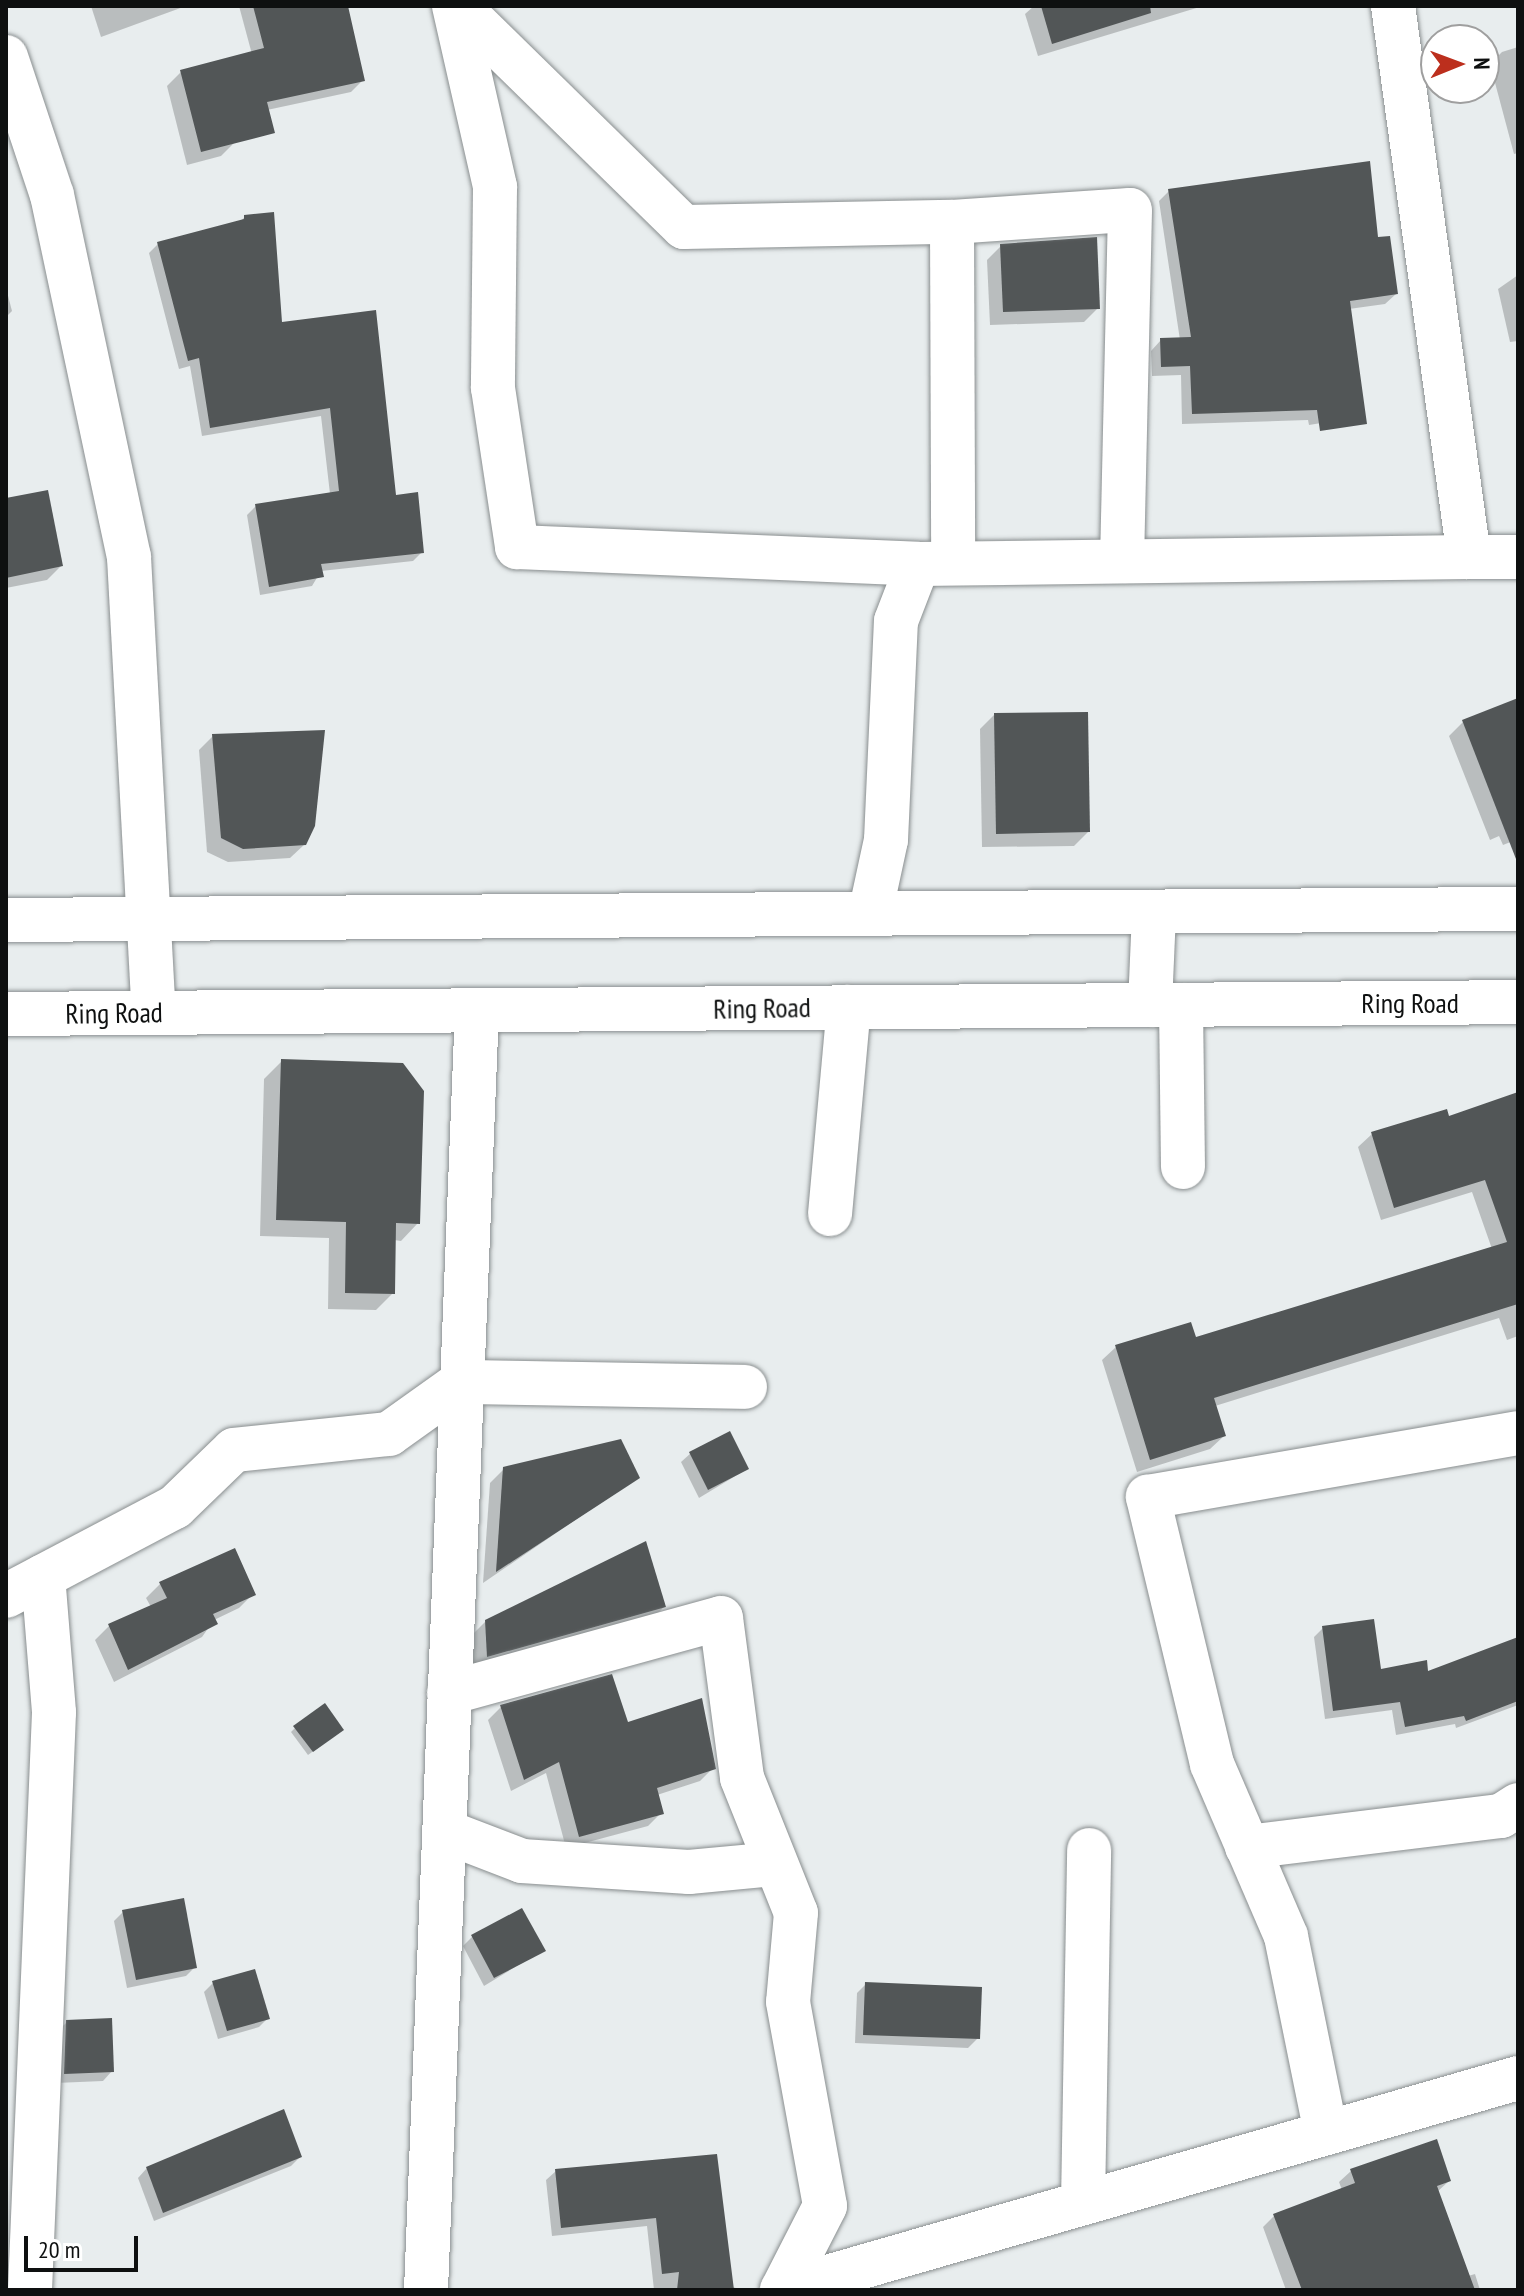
<!DOCTYPE html>
<html>
<head>
<meta charset="utf-8">
<style>
  body { margin:0 }
  #map { position:relative; width:1524px; height:2296px; overflow:hidden; background:#e8edee; font-family:"PT Sans Narrow",sans-serif }
  div>[style] { position:absolute }
  .shadow>* { inset:0; background:#0003 }
  .building>* { inset:0; background:#525657 }
  .roads { filter:drop-shadow(0 0 2px #898e8f) drop-shadow(0 0 2px #898e8f) }
  .minor>* { height:44px; margin:-22px; padding:0 22px; transform-origin:22px; border-radius:22px; background:#fff }
  .major>* { height:44px; margin:-22px; padding:0 22px; transform-origin:22px; border-radius:22px; background:#fff }
  span { translate:-50% -50%; white-space:nowrap; text-align:center; line-height:1.15; -webkit-text-stroke:8px #fff; paint-order:stroke }
  .street-label { font-size:28px; color:#0e1010 }
  .frame { position:absolute; inset:0; border:8px solid #0e1010; pointer-events:none }
  .north { position:absolute; left:1420px; top:24px; width:80px; height:80px; box-sizing:border-box; background:#fff; border:2px solid #9f9f9f; border-radius:50%; rotate:89deg; font-size:22px; font-weight:700; line-height:32px; text-align:center; color:#0e1010 }
  .north::after { content:''; display:block; margin:auto; width:28px; height:36px; background:#bc2f1d; clip-path:polygon(50% 0,100% 100%,50% 72%,0 100%) }
  .scale { position:absolute; left:24px; top:2236px; width:114px; height:36px; box-sizing:border-box; border:4px solid #0e1010; border-top:0; padding-left:10px; font-size:24px; line-height:28px; white-space:nowrap; color:#0e1010; -webkit-text-stroke:6px #fff; paint-order:stroke }
</style>
</head>
<body>
<div id="map">
  <div class="shadow">
    <div style="clip-path:polygon(91px 6px,186px 6px,101px 37px)"></div>
    <div style="clip-path:polygon(239px 6px,346px 6px,363px 80px,351px 92px,267px 110px)"></div>
    <div style="clip-path:polygon(1034px 6px,1203px 6px,1038px 56px,1025px 14px)"></div>
    <div style="clip-path:polygon(1518px 47px,1518px 153px,1514px 154px,1490px 64px,1502px 52px)"></div>
    <div style="clip-path:polygon(181px 72px,235px 142px,221px 156px,187px 165px,167px 86px)"></div>
    <div style="clip-path:polygon(1169px 191px,1376px 239px,1396px 294px,1385px 304px,1349px 309px,1352px 418px,1309px 425px,1308px 420px,1182px 424px,1181px 375px,1152px 376px,1151px 351px,1161px 340px,1180px 340px,1159px 201px)"></div>
    <div style="clip-path:polygon(245px 217px,280px 324px,394px 497px,422px 552px,413px 561px,321px 571px,312px 586px,260px 595px,247px 515px,256px 506px,330px 494px,321px 416px,202px 436px,190px 366px,179px 369px,149px 253px,158px 244px,238px 223px)"></div>
    <div style="clip-path:polygon(1001px 246px,1098px 308px,1084px 322px,990px 325px,987px 260px)"></div>
    <div style="clip-path:polygon(1518px 275px,1518px 341px,1510px 342px,1498px 289px)"></div>
    <div style="clip-path:polygon(6px 288px,12px 311px,6px 317px)"></div>
    <div style="clip-path:polygon(6px 499px,61px 566px,47px 580px,6px 588px)"></div>
    <div style="clip-path:polygon(1518px 700px,1518px 839px,1503px 845px,1499px 836px,1490px 840px,1449px 736px,1463px 722px)"></div>
    <div style="clip-path:polygon(994px 715px,1088px 832px,1074px 846px,982px 847px,980px 729px)"></div>
    <div style="clip-path:polygon(213px 736px,305px 844px,290px 858px,228px 862px,207px 852px,199px 750px)"></div>
    <div style="clip-path:polygon(282px 1061px,418px 1223px,401px 1241px,394px 1240px,393px 1293px,376px 1310px,328px 1309px,329px 1238px,260px 1236px,264px 1079px)"></div>
    <div style="clip-path:polygon(1518px 1094px,1518px 1336px,1507px 1340px,1499px 1318px,1215px 1406px,1224px 1436px,1210px 1449px,1137px 1472px,1102px 1360px,1116px 1347px,1195px 1340px,1492px 1249px,1472px 1192px,1381px 1220px,1358px 1147px,1372px 1134px,1448px 1119px)"></div>
    <div style="clip-path:polygon(691px 1453px,747px 1469px,699px 1498px,681px 1462px)"></div>
    <div style="clip-path:polygon(504px 1469px,638px 1477px,483px 1583px,490px 1483px)"></div>
    <div style="clip-path:polygon(160px 1584px,253px 1594px,239px 1608px,214px 1620px,202px 1637px,114px 1682px,95px 1640px,109px 1626px,151px 1607px,146px 1598px)"></div>
    <div style="clip-path:polygon(664px 1607px,650px 1621px,473px 1669px,471px 1636px,486px 1621px)"></div>
    <div style="clip-path:polygon(1323px 1628px,1379px 1671px,1427px 1673px,1518px 1639px,1518px 1705px,1456px 1728px,1455px 1724px,1396px 1735px,1392px 1710px,1325px 1719px,1314px 1637px)"></div>
    <div style="clip-path:polygon(501px 1707px,626px 1724px,713px 1768px,700px 1781px,657px 1795px,661px 1813px,648px 1826px,566px 1848px,546px 1773px,511px 1791px,488px 1720px)"></div>
    <div style="clip-path:polygon(295px 1728px,337px 1734px,308px 1755px,291px 1732px)"></div>
    <div style="clip-path:polygon(123px 1912px,195px 1967px,186px 1976px,127px 1988px,114px 1921px)"></div>
    <div style="clip-path:polygon(472px 1937px,543px 1950px,484px 1986px,463px 1946px)"></div>
    <div style="clip-path:polygon(213px 1983px,268px 2018px,259px 2027px,218px 2039px,204px 1992px)"></div>
    <div style="clip-path:polygon(866px 1984px,978px 2038px,968px 2048px,855px 2043px,857px 1993px)"></div>
    <div style="clip-path:polygon(67px 2022px,112px 2071px,103px 2081px,56px 2083px,58px 2031px)"></div>
    <div style="clip-path:polygon(716px 2156px,732px 2287px,744px 2290px,654px 2290px,647px 2226px,552px 2236px,546px 2180px,556px 2171px)"></div>
    <div style="clip-path:polygon(300px 2157px,291px 2166px,154px 2221px,138px 2178px,147px 2168px)"></div>
    <div style="clip-path:polygon(1351px 2171px,1449px 2181px,1437px 2192px,1468px 2276px,1475px 2274px,1480px 2290px,1286px 2290px,1263px 2227px,1274px 2216px,1342px 2190px,1339px 2182px)"></div>
  </div>
  <div class="building">
    <div style="clip-path:polygon(253px 6px,348px 6px,365px 81px,267px 102px,275px 133px,201px 152px,180px 70px,264px 48px)"></div>
    <div style="clip-path:polygon(1041px 6px,1150px 6px,1151px 13px,1052px 44px)"></div>
    <div style="clip-path:polygon(1370px 161px,1378px 237px,1390px 236px,1398px 294px,1350px 301px,1367px 424px,1320px 431px,1317px 410px,1192px 414px,1190px 366px,1161px 367px,1160px 338px,1191px 337px,1168px 189px)"></div>
    <div style="clip-path:polygon(274px 212px,282px 322px,376px 310px,396px 495px,418px 492px,424px 553px,321px 564px,324px 577px,269px 587px,255px 504px,339px 491px,330px 408px,210px 428px,199px 358px,188px 361px,157px 242px,244px 219px,244px 215px)"></div>
    <div style="clip-path:polygon(1097px 237px,1100px 309px,1003px 312px,1000px 244px)"></div>
    <div style="clip-path:polygon(48px 490px,63px 566px,6px 578px,6px 498px)"></div>
    <div style="clip-path:polygon(1518px 698px,1518px 858px,1516px 859px,1462px 720px)"></div>
    <div style="clip-path:polygon(1088px 712px,1090px 832px,996px 834px,994px 713px)"></div>
    <div style="clip-path:polygon(325px 730px,315px 826px,306px 845px,243px 849px,221px 838px,212px 734px)"></div>
    <div style="clip-path:polygon(281px 1059px,403px 1063px,424px 1091px,420px 1224px,396px 1223px,395px 1294px,345px 1293px,346px 1222px,276px 1220px)"></div>
    <div style="clip-path:polygon(1518px 1092px,1518px 1304px,1214px 1398px,1226px 1436px,1150px 1460px,1115px 1345px,1191px 1322px,1196px 1337px,1507px 1242px,1485px 1180px,1394px 1208px,1371px 1132px,1447px 1109px,1449px 1116px)"></div>
    <div style="clip-path:polygon(730px 1431px,749px 1469px,708px 1490px,689px 1452px)"></div>
    <div style="clip-path:polygon(621px 1439px,640px 1478px,496px 1572px,503px 1467px)"></div>
    <div style="clip-path:polygon(646px 1541px,666px 1607px,487px 1657px,485px 1620px)"></div>
    <div style="clip-path:polygon(235px 1548px,256px 1595px,213px 1614px,218px 1624px,128px 1670px,108px 1624px,167px 1598px,159px 1582px)"></div>
    <div style="clip-path:polygon(1374px 1619px,1381px 1669px,1427px 1660px,1428px 1671px,1518px 1637px,1518px 1701px,1466px 1721px,1464px 1716px,1405px 1727px,1400px 1702px,1333px 1711px,1322px 1626px)"></div>
    <div style="clip-path:polygon(612px 1674px,628px 1722px,702px 1698px,716px 1769px,657px 1788px,664px 1814px,579px 1837px,559px 1762px,524px 1780px,500px 1705px)"></div>
    <div style="clip-path:polygon(325px 1703px,344px 1730px,313px 1752px,293px 1726px)"></div>
    <div style="clip-path:polygon(184px 1898px,197px 1968px,136px 1980px,122px 1910px)"></div>
    <div style="clip-path:polygon(522px 1908px,546px 1951px,494px 1978px,471px 1935px)"></div>
    <div style="clip-path:polygon(255px 1969px,270px 2019px,227px 2031px,212px 1981px)"></div>
    <div style="clip-path:polygon(865px 1982px,982px 1987px,980px 2039px,863px 2035px)"></div>
    <div style="clip-path:polygon(112px 2018px,114px 2072px,64px 2074px,66px 2020px)"></div>
    <div style="clip-path:polygon(284px 2109px,302px 2157px,163px 2213px,146px 2167px)"></div>
    <div style="clip-path:polygon(1437px 2139px,1451px 2181px,1437px 2186px,1475px 2290px,1302px 2290px,1273px 2214px,1355px 2183px,1350px 2169px)"></div>
    <div style="clip-path:polygon(717px 2154px,734px 2290px,677px 2290px,679px 2272px,662px 2274px,656px 2218px,561px 2228px,555px 2169px)"></div>
  </div>
  <div class="roads">
    <div class="minor">
      <div style="left:454px;top:6px;width:186px;rotate:77.2deg"></div>
      <div style="left:495px;top:187px;width:201px;rotate:90.6deg"></div>
      <div style="left:493px;top:388px;width:161px;rotate:81.4deg"></div>
      <div style="left:517px;top:547px;width:401px;rotate:2.4deg"></div>
      <div style="left:918px;top:564px;width:551px;rotate:-0.73deg"></div>
      <div style="left:1469px;top:557px;width:556px;rotate:-97.85deg"></div>
      <div style="left:458px;top:6px;width:316px;rotate:44.4deg"></div>
      <div style="left:684px;top:227px;width:268px;rotate:-1.1deg"></div>
      <div style="left:952px;top:222px;width:178px;rotate:-3.9deg"></div>
      <div style="left:1130px;top:210px;width:351px;rotate:91.3deg"></div>
      <div style="left:6px;top:57px;width:145px;rotate:71.6deg"></div>
      <div style="left:52px;top:195px;width:370px;rotate:78deg"></div>
      <div style="left:129px;top:557px;width:456px;rotate:86.9deg"></div>
      <div style="left:952px;top:222px;width:341px;rotate:89.8deg"></div>
      <div style="left:1469px;top:557px;width:49px"></div>
      <div style="left:870px;top:914px;width:76px;rotate:-77.8deg"></div>
      <div style="left:886px;top:840px;width:219px;rotate:-87.4deg"></div>
      <div style="left:896px;top:621px;width:61px;rotate:-68.9deg"></div>
      <div style="left:1181px;top:1005px;width:162px;rotate:89.3deg"></div>
      <div style="left:830px;top:1214px;width:208px;rotate:-84.8deg"></div>
      <div style="left:6px;top:1596px;width:191px;rotate:-27.8deg"></div>
      <div style="left:175px;top:1507px;width:82px;rotate:-44deg"></div>
      <div style="left:234px;top:1450px;width:156px;rotate:-5.9deg"></div>
      <div style="left:389px;top:1434px;width:90px;rotate:-35.5deg"></div>
      <div style="left:462px;top:1382px;width:283px;rotate:1deg"></div>
      <div style="left:449px;top:1693px;width:282px;rotate:-15.4deg"></div>
      <div style="left:721px;top:1618px;width:161px;rotate:82.5deg"></div>
      <div style="left:742px;top:1778px;width:145px;rotate:68.2deg"></div>
      <div style="left:796px;top:1913px;width:89px;rotate:95.1deg"></div>
      <div style="left:788px;top:2002px;width:207px;rotate:79.7deg"></div>
      <div style="left:825px;top:2206px;width:94px;rotate:117.1deg"></div>
      <div style="left:782px;top:2290px;width:766px;rotate:-16.07deg"></div>
      <div style="left:444px;top:1831px;width:84px;rotate:21deg"></div>
      <div style="left:522px;top:1861px;width:167px;rotate:3.8deg"></div>
      <div style="left:689px;top:1872px;width:87px;rotate:-5.3deg"></div>
      <div style="left:1247px;top:1847px;width:256px;rotate:-7deg"></div>
      <div style="left:1501px;top:1816px;width:20px;rotate:-33deg"></div>
      <div style="left:1326px;top:2133px;width:201px;rotate:-101.5deg"></div>
      <div style="left:1286px;top:1936px;width:187px;rotate:-113.3deg"></div>
      <div style="left:1212px;top:1764px;width:275px;rotate:-103.5deg"></div>
      <div style="left:1148px;top:1497px;width:375px;rotate:-9.8deg"></div>
      <div style="left:1083px;top:2203px;width:353px;rotate:-89deg"></div>
      <div style="left:30px;top:2290px;width:578px;rotate:-87.62deg"></div>
      <div style="left:54px;top:1712px;width:136px;rotate:-94.6deg"></div>
      <div style="left:426px;top:2290px;width:1281px;rotate:-87.72deg"></div>
    </div>
    <div class="major">
      <div style="left:6px;top:920px;width:1512px;rotate:-0.42deg"></div>
      <div style="left:1150px;top:1005px;width:93px;rotate:-87.5deg"></div>
      <div style="left:6px;top:1014px;width:1512px;rotate:-0.45deg"></div>
    </div>
  </div>
  <div class="street-label">
    <span style="left:1410px;top:1003px">Ring Road</span>
    <span style="left:762px;top:1008px;rotate:-1deg">Ring Road</span>
    <span style="left:114px;top:1013px;rotate:-1deg">Ring Road</span>
  </div>
  <div class="frame"></div>
  <div class="north">N</div>
  <div class="scale">20 m</div>
</div>
</body>
</html>
